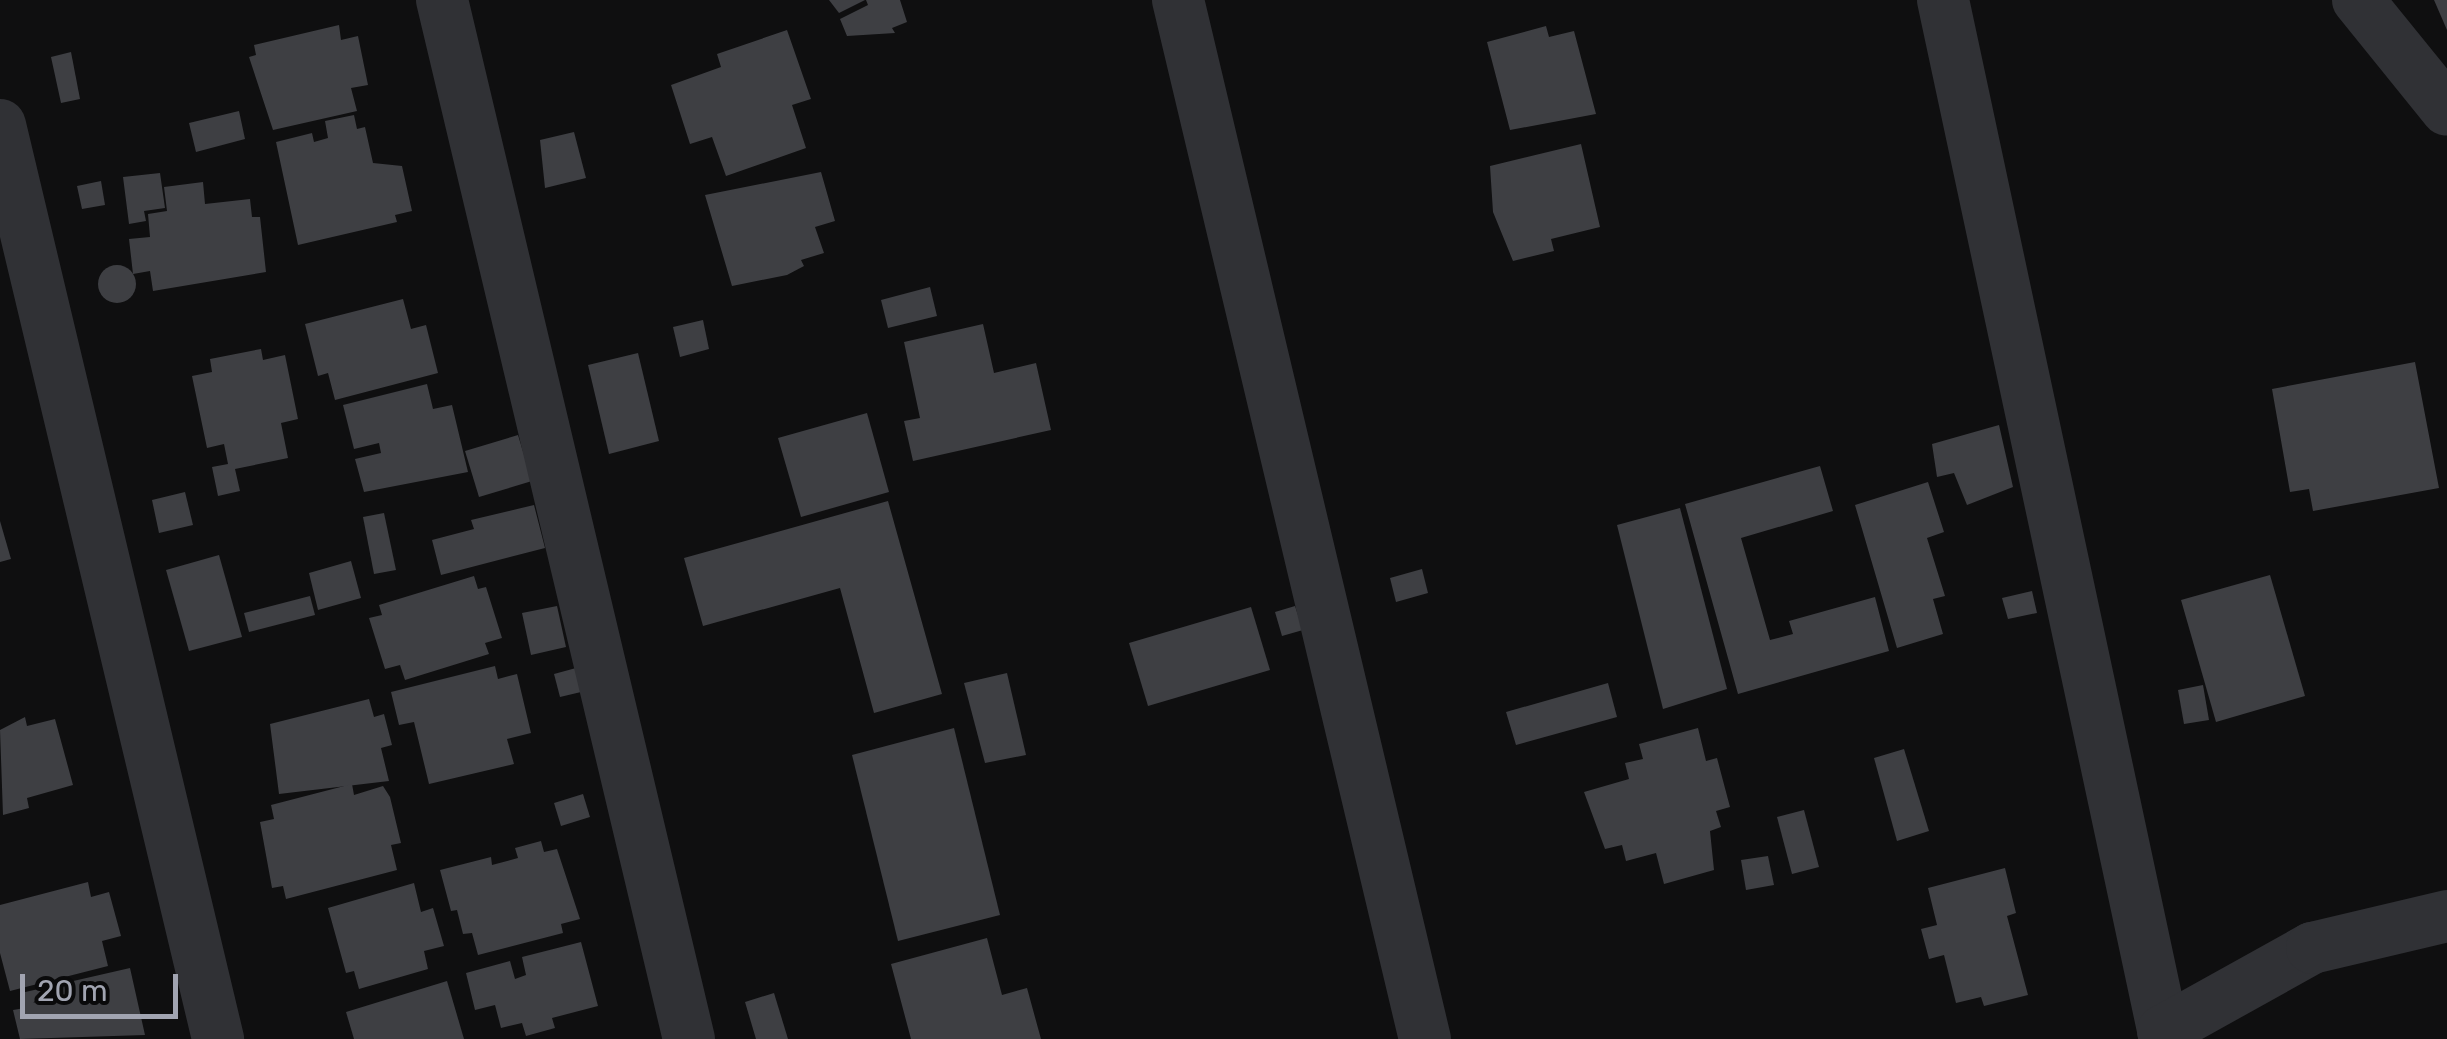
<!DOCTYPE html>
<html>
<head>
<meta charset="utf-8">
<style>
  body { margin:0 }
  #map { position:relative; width:2447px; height:1039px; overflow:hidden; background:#0f0f10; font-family:Rubik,sans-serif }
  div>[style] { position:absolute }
  .building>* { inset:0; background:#3e3f43 }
  .round { border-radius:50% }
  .minor>* { height:52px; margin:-26px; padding:0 26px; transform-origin:26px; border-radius:26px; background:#303135 }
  span { translate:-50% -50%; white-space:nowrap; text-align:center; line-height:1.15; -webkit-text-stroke:8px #0a0a0b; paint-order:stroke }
  .scale { position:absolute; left:20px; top:974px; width:158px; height:45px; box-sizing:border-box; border:5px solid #a1a4b1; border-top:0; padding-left:12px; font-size:30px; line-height:35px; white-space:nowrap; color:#a1a4b1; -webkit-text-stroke:8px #0a0a0b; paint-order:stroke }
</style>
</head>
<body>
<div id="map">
  <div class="building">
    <div style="clip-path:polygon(829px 0,865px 0,839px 13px)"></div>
    <div style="clip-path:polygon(866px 0,900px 0,907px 22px,892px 28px,895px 33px,847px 36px,840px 19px,868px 5px)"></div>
    <div style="clip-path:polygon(2434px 0,2447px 0,2447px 30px)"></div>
    <div style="clip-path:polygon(339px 25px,341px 40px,358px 36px,368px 85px,351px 88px,357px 111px,273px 130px,249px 57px,256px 55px,254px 45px)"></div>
    <div style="clip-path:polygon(1546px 26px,1549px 37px,1574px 31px,1596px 114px,1510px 130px,1487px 42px)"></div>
    <div style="clip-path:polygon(787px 30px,811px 99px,792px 105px,806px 148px,726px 176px,712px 137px,690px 144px,671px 85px,721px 67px,717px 54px)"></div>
    <div style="clip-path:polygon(71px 52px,80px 99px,61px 103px,51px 57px)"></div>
    <div style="clip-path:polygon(239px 111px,245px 139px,196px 152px,189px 123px)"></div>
    <div style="clip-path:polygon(354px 115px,357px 129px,365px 127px,373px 163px,402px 166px,412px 211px,395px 215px,397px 222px,298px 245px,276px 142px,312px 133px,314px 142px,328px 138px,325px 121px)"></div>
    <div style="clip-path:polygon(574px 132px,586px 178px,545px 188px,540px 140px)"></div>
    <div style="clip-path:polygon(1581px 144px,1600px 227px,1551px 239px,1554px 251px,1513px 261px,1493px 212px,1490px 166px)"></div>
    <div style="clip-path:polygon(821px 172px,835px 221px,815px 227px,824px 253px,801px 260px,804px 266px,787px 275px,732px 286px,705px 195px)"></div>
    <div style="clip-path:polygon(160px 173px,165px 208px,144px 211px,146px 221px,129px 224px,123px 177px)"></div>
    <div style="clip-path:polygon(101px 181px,105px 205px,82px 209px,77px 186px)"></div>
    <div style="clip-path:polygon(203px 182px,205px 204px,250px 199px,252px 217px,260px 217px,266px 272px,153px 291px,150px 271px,133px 274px,129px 239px,150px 237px,148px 214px,167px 211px,164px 187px)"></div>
    <div class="round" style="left:98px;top:265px;width:38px;height:38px"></div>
    <div style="clip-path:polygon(930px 287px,937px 316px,888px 328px,881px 300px)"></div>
    <div style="clip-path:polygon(403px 299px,411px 329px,426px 325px,438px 373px,335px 400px,328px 373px,318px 376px,305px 324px)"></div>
    <div style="clip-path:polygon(703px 320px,709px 349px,680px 357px,673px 327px)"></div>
    <div style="clip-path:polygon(983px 324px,994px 373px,1036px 363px,1051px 430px,913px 461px,904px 421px,920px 418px,904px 342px)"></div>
    <div style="clip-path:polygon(261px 349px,263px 360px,285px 355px,298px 419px,281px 423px,288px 458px,235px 469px,240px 491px,218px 496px,212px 467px,228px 464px,224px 444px,207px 448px,192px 376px,212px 372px,210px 359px)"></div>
    <div style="clip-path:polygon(638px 353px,659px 441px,609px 454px,588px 365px)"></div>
    <div style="clip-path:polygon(2415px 362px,2439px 488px,2313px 511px,2309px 489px,2290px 492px,2272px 389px)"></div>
    <div style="clip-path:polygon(427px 384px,433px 409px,452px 405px,468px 472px,364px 492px,355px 459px,381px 453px,379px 443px,354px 449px,343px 405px)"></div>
    <div style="clip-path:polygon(867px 413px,889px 492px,801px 517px,778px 438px)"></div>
    <div style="clip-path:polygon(1999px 425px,2013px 487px,1967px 505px,1954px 473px,1937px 477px,1932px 444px)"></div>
    <div style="clip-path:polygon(518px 435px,532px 481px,479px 497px,465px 451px)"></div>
    <div style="clip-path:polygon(1820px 466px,1833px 511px,1741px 538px,1770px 640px,1793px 634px,1789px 621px,1875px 597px,1889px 651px,1738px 694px,1685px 504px)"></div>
    <div style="clip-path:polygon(1928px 482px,1944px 532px,1927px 538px,1945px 596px,1933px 599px,1943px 634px,1897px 648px,1855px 505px)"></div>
    <div style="clip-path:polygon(185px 492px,193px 525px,159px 533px,152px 500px)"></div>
    <div style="clip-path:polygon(888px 501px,942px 694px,874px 713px,840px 588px,703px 626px,684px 558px)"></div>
    <div style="clip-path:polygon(534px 505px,545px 548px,441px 575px,432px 540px,474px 529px,471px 520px)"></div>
    <div style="clip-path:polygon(1680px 508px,1727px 689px,1663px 709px,1617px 525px)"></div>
    <div style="clip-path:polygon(384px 513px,396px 570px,374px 574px,363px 517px)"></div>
    <div style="clip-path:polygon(0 521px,11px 559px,0 562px)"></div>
    <div style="clip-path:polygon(219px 555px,242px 637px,189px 651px,166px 570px)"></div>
    <div style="clip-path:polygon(351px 561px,361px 598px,318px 610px,309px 573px)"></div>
    <div style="clip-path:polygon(1422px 569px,1428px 593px,1396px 602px,1390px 578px)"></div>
    <div style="clip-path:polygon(2270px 575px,2305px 696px,2216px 722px,2181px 600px)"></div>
    <div style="clip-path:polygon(474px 576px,478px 589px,486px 587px,502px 638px,485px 643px,489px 654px,405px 680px,400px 665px,385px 669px,369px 618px,382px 615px,379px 605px)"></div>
    <div style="clip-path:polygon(2032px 591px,2037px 613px,2008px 619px,2002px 598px)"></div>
    <div style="clip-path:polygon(310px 596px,315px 615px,249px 632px,244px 613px)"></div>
    <div style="clip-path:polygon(557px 606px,566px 647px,531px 655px,522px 613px)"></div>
    <div style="clip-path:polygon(1295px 606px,1303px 630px,1282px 636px,1275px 612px)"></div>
    <div style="clip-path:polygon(1251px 607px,1270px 670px,1148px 706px,1129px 643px)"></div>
    <div style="clip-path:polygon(495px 666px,498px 679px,517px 674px,531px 733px,507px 739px,514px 764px,429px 784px,414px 722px,399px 725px,391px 692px)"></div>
    <div style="clip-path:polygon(576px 668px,581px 692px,560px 697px,554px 674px)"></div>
    <div style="clip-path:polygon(1007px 673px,1026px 755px,985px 763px,964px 683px)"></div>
    <div style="clip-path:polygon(1608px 683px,1617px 717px,1516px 745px,1506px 712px)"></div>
    <div style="clip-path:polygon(2203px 685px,2209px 720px,2184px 724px,2178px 690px)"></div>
    <div style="clip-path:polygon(369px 699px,374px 717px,384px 714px,392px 745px,381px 748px,389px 781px,279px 794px,270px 724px)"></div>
    <div style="clip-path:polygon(25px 717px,27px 726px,55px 719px,73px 785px,27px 798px,29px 808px,3px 815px,0 730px)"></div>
    <div style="clip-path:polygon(954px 728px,1000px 915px,898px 941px,852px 755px)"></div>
    <div style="clip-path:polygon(1698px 728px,1706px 761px,1717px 758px,1730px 807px,1716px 811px,1721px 827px,1710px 831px,1714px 870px,1664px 884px,1656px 853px,1626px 861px,1622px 845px,1605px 849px,1584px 792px,1629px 779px,1625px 763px,1643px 759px,1639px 744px)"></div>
    <div style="clip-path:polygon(1904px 749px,1929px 831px,1897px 841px,1874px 758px)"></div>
    <div style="clip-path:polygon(352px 784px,354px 795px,383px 786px,390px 797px,401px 843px,391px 845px,397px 870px,286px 899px,283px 886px,272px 888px,260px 822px,274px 819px,271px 805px)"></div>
    <div style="clip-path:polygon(583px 794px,590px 817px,561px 826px,554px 803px)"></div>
    <div style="clip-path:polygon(1804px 810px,1819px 867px,1792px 874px,1777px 817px)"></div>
    <div style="clip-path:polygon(541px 841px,544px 852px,557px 849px,580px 919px,561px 924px,563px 933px,478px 955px,472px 933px,463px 934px,457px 910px,451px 911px,440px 870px,491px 857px,492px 865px,518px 858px,515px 848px)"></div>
    <div style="clip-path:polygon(1768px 856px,1774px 885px,1746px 890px,1741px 860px)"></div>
    <div style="clip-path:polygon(2005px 868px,2016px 913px,2007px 916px,2028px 995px,1984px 1006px,1981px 997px,1956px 1003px,1944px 955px,1929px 959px,1921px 929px,1937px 925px,1928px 888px)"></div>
    <div style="clip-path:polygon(88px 882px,91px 897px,109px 892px,121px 936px,102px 941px,108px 966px,10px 991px,0 953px,0 905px)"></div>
    <div style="clip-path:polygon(414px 883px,421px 912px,433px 908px,444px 946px,424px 951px,428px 969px,359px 989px,354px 971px,346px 973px,328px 908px)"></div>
    <div style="clip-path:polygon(987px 938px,1002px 995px,1027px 988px,1041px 1039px,911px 1039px,891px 964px)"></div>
    <div style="clip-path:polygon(581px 942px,598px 1006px,552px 1018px,555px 1028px,526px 1036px,522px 1023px,501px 1028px,495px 1005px,475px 1010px,466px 973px,510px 961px,515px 979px,526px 975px,522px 957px)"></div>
    <div style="clip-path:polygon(130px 968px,145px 1035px,20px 1039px,13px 1010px,25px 1008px,21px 993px)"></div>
    <div style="clip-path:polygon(447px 981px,464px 1039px,354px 1039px,346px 1012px)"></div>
    <div style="clip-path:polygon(774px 993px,788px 1039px,756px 1039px,745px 1002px)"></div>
  </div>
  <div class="minor">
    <div style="left:442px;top:0;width:1068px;rotate:76.63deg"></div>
    <div style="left:1178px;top:0;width:1068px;rotate:76.63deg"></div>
    <div style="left:1943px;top:0;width:1062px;rotate:77.94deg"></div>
    <div style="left:2358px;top:0;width:141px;rotate:51deg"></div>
    <div style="left:0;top:125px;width:940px;rotate:76.58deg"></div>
    <div style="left:2163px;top:1031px;width:171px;rotate:-29.1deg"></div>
    <div style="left:2312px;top:948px;width:139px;rotate:-13.3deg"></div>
  </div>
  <div class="scale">20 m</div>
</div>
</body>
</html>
